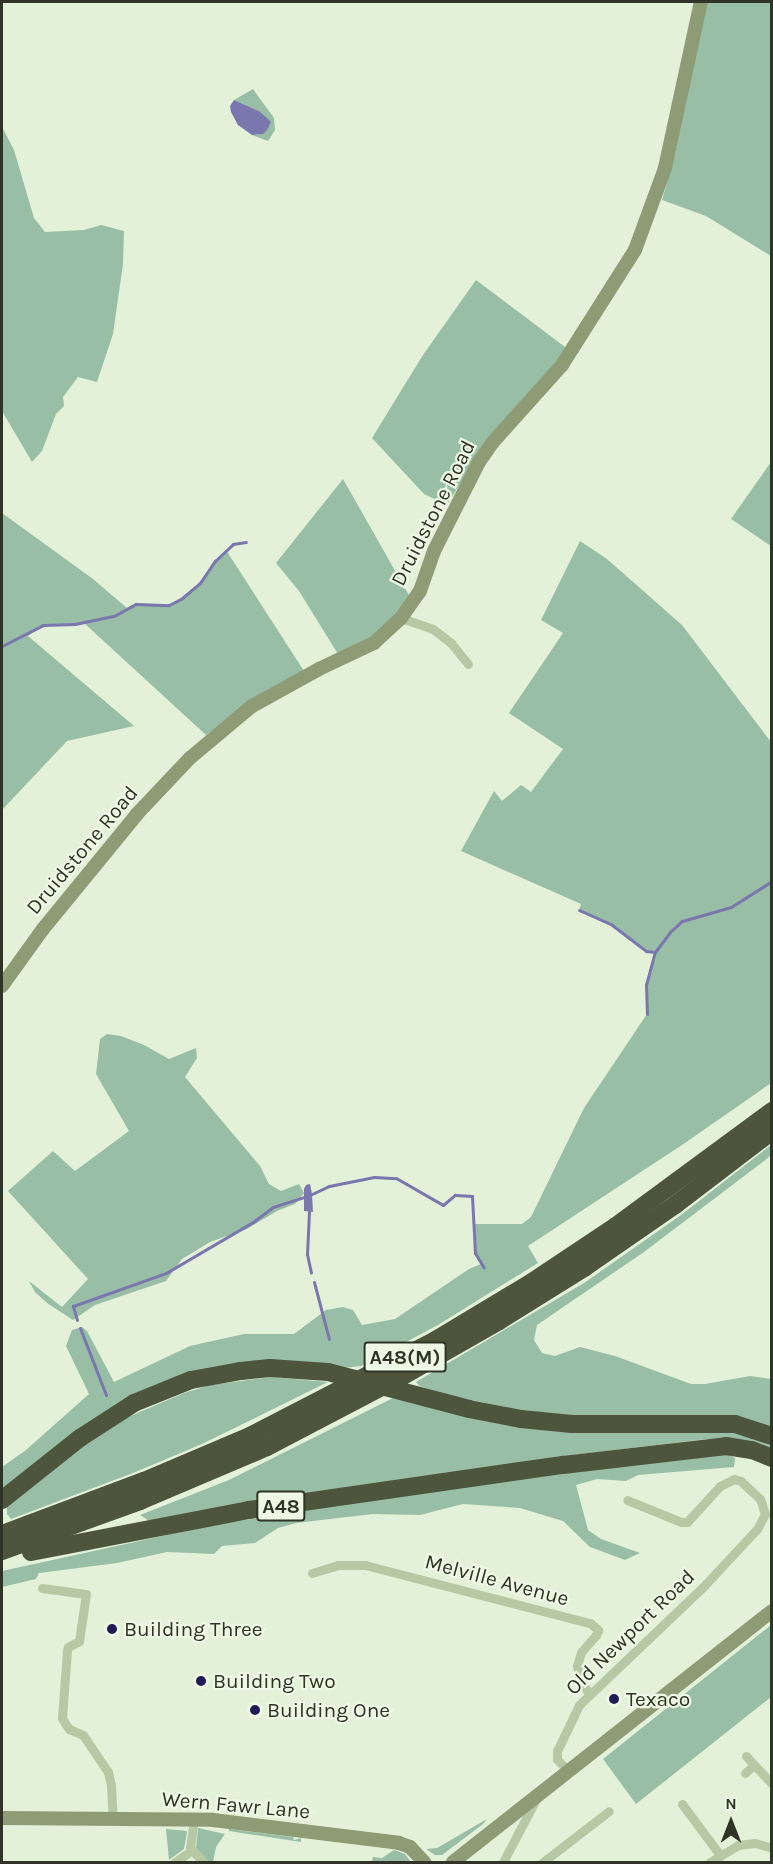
<!DOCTYPE html>
<html>
<head>
<meta charset="utf-8">
<style>
  body { margin:0 }
  #map { position:relative; width:773px; height:1864px; overflow:hidden; background:#e3f1d8; font-family:Karla,sans-serif }
  div>[style] { position:absolute }
  .green>* { inset:0; background:#98bfa6 }
  .water>* { inset:0; background:#7a77ae }
  .stream>* { height:3px; margin:-1.5px; padding:0 1.5px; transform-origin:1.5px; border-radius:1.5px; background:#7a77ae }
  .street>* { height:9px; margin:-4.5px; padding:0 4.5px; transform-origin:4.5px; border-radius:4.5px; background:#b7c9a4 }
  .secondary>* { height:14px; margin:-7px; padding:0 7px; transform-origin:7px; border-radius:7px; background:#8e9c76 }
  .highway>* { height:18px; margin:-9px; padding:0 9px; transform-origin:9px; border-radius:9px; background:#4d553d }
  .dots>* { width:16px; height:16px; translate:-50% -50%; box-sizing:border-box; border:3px solid #edf9e4; border-radius:50% }
  span { translate:-50% -50%; white-space:nowrap; text-align:center; line-height:1.15; -webkit-text-stroke:4.5px #edf9e4; paint-order:stroke }
  .shield-label span { padding:2px 4px; background:#edf9e4; border:2px solid; border-radius:4px; -webkit-text-stroke-width:0 }
  .shield-label { font-size:20px; color:#2f3426; font-weight:700 }
  .street-label { font-size:21px; color:#2f3426 }
  .poi-label { font-size:21px; color:#2f3426 }
  .left { translate:0 -50%; text-align:left }
  .frame { position:absolute; inset:0; border:3px solid #2f3426; pointer-events:none }
  .north { position:absolute; left:701px; top:1792px; width:60px; height:60px; -webkit-text-stroke:4px #edf9e4; paint-order:stroke; rotate:0deg; font-size:16px; font-weight:700; line-height:24px; text-align:center; color:#2f3426 }
  .north::after { content:''; display:block; margin:auto; width:21px; height:27px; background:#2f3426; clip-path:polygon(50% 0,100% 100%,50% 72%,0 100%) }
</style>
</head>
<body>
<div id="map">
  <div class="green">
    <div style="clip-path:polygon(707px 2px,771px 2px,771px 256px,706px 216px,662px 200px,675px 154px)"></div>
    <div style="clip-path:polygon(253px 89px,274px 118px,275px 130px,268px 141px,252px 135px,263px 134px,259px 111px,234px 100px)"></div>
    <div style="clip-path:polygon(2px 127px,14px 150px,34px 218px,45px 232px,84px 230px,101px 225px,124px 231px,123px 264px,113px 334px,97px 382px,78px 377px,63px 397px,64px 406px,56px 414px,42px 451px,32px 462px,2px 411px)"></div>
    <div style="clip-path:polygon(476px 280px,565px 347px,560px 361px,472px 464px,447px 505px,424px 494px,372px 438px,423px 355px)"></div>
    <div style="clip-path:polygon(771px 462px,771px 546px,731px 519px)"></div>
    <div style="clip-path:polygon(343px 479px,410px 597px,397px 615px,373px 639px,338px 654px,299px 591px,276px 563px)"></div>
    <div style="clip-path:polygon(2px 513px,93px 579px,127px 608px,136px 604px,169px 605px,181px 599px,199px 583px,215px 561px,226px 550px,304px 671px,245px 706px,206px 735px,84px 623px,43px 625px,28px 636px,134px 726px,67px 741px,2px 810px)"></div>
    <div style="clip-path:polygon(580px 541px,607px 559px,682px 625px,771px 742px,771px 1083px,682px 1145px,528px 1246px,538px 1263px,438px 1325px,361px 1366px,343px 1368px,301px 1361px,241px 1363px,190px 1373px,2px 1491px,2px 1467px,26px 1450px,89px 1394px,66px 1346px,72px 1330px,82px 1327px,87px 1331px,114px 1382px,190px 1346px,244px 1334px,294px 1334px,326px 1310px,343px 1307px,353px 1310px,362px 1325px,395px 1319px,469px 1269px,481px 1264px,475px 1253px,473px 1224px,522px 1224px,531px 1217px,584px 1108px,647px 1014px,646px 985px,655px 952px,646px 951px,612px 925px,579px 910px,581px 904px,461px 851px,494px 791px,502px 801px,521px 785px,531px 792px,563px 749px,509px 713px,563px 633px,541px 620px)"></div>
    <div style="clip-path:polygon(107px 1034px,121px 1036px,144px 1045px,169px 1059px,196px 1048px,197px 1058px,185px 1077px,260px 1166px,269px 1184px,281px 1191px,299px 1184px,304px 1193px,295px 1204px,277px 1211px,247px 1229px,210px 1242px,182px 1259px,166px 1281px,95px 1305px,73px 1320px,47px 1303px,35px 1292px,29px 1281px,62px 1307px,88px 1279px,8px 1191px,53px 1151px,75px 1171px,129px 1131px,96px 1074px,100px 1039px)"></div>
    <div style="clip-path:polygon(771px 1145px,771px 1155px,764px 1161px,644px 1252px,537px 1325px,534px 1340px,542px 1353px,555px 1356px,580px 1347px,615px 1356px,691px 1384px,705px 1384px,750px 1376px,771px 1379px,771px 1430px,533px 1413px,446px 1395px,419px 1386px,416px 1382px,584px 1283px,681px 1215px)"></div>
    <div style="clip-path:polygon(272px 1377px,328px 1382px,202px 1444px,133px 1473px,11px 1519px,7px 1514px,7px 1507px,84px 1446px,128px 1417px,184px 1393px,210px 1385px)"></div>
    <div style="clip-path:polygon(395px 1397px,562px 1432px,731px 1430px,771px 1444px,771px 1452px,732px 1440px,707px 1439px,556px 1457px,151px 1522px,140px 1515px,229px 1480px)"></div>
    <div style="clip-path:polygon(722px 1452px,735px 1458px,734px 1467px,638px 1475px,626px 1481px,597px 1479px,576px 1485px,588px 1530px,601px 1539px,640px 1553px,625px 1560px,590px 1547px,563px 1521px,520px 1508px,463px 1504px,420px 1515px,373px 1514px,296px 1523px,278px 1528px,255px 1543px,222px 1546px,214px 1554px,167px 1552px,117px 1563px,39px 1573px,36px 1579px,2px 1587px,2px 1571px,208px 1526px,435px 1489px)"></div>
    <div style="clip-path:polygon(771px 1625px,771px 1697px,636px 1804px,603px 1759px)"></div>
    <div style="clip-path:polygon(487px 1819px,483px 1824px,442px 1855px,435px 1855px,426px 1849px,437px 1848px)"></div>
    <div style="clip-path:polygon(198px 1828px,225px 1834px,216px 1847px,213px 1862px,209px 1862px,196px 1848px)"></div>
    <div style="clip-path:polygon(166px 1829px,187px 1831px,184px 1849px,169px 1860px)"></div>
    <div style="clip-path:polygon(229px 1829px,293px 1837px,294px 1840px,301px 1838px,301px 1842px,229px 1831px)"></div>
    <div style="clip-path:polygon(394px 1850px,405px 1854px,411px 1862px,372px 1862px,373px 1857px,382px 1858px)"></div>
  </div>
  <div class="water">
    <div style="clip-path:polygon(234px 100px,259px 111px,271px 122px,267px 130px,263px 134px,252px 135px,238px 125px,231px 112px,230px 106px)"></div>
    <div style="clip-path:polygon(310px 1184px,312px 1194px,313px 1212px,304px 1211px,304px 1189px,306px 1185px)"></div>
  </div>
  <div class="stream">
    <div style="left:2px;top:646px;width:46px;rotate:-27.1deg"></div>
    <div style="left:43px;top:625px;width:32px;rotate:-2deg"></div>
    <div style="left:75px;top:624px;width:40px;rotate:-12deg"></div>
    <div style="left:114px;top:616px;width:25px;rotate:-29deg"></div>
    <div style="left:136px;top:604px;width:33px;rotate:2deg"></div>
    <div style="left:169px;top:605px;width:13px;rotate:-27deg"></div>
    <div style="left:181px;top:599px;width:25px;rotate:-40deg"></div>
    <div style="left:200px;top:583px;width:27px;rotate:-56deg"></div>
    <div style="left:215px;top:561px;width:25px;rotate:-43deg"></div>
    <div style="left:233px;top:544px;width:13px;rotate:-9deg"></div>
    <div style="left:579px;top:910px;width:36px;rotate:24deg"></div>
    <div style="left:612px;top:925px;width:43px;rotate:37.4deg"></div>
    <div style="left:646px;top:951px;width:9px;rotate:6deg"></div>
    <div style="left:647px;top:1014px;width:29px;rotate:-92deg"></div>
    <div style="left:646px;top:985px;width:34px;rotate:-75deg"></div>
    <div style="left:655px;top:952px;width:25px;rotate:-53deg"></div>
    <div style="left:670px;top:932px;width:16px;rotate:-43deg"></div>
    <div style="left:682px;top:921px;width:51px;rotate:-15.9deg"></div>
    <div style="left:731px;top:907px;width:49px;rotate:-32.4deg"></div>
    <div style="left:312px;top:1194px;width:19px;rotate:-25deg"></div>
    <div style="left:329px;top:1186px;width:46px;rotate:-11.3deg"></div>
    <div style="left:374px;top:1177px;width:22px;rotate:3deg"></div>
    <div style="left:396px;top:1178px;width:54px;rotate:29.9deg"></div>
    <div style="left:443px;top:1205px;width:16px;rotate:-40deg"></div>
    <div style="left:455px;top:1195px;width:17px;rotate:3deg"></div>
    <div style="left:472px;top:1196px;width:57px;rotate:87deg"></div>
    <div style="left:475px;top:1253px;width:17px;rotate:59deg"></div>
    <div style="left:309px;top:1212px;width:42px;rotate:92.7deg"></div>
    <div style="left:307px;top:1254px;width:19px;rotate:78deg"></div>
    <div style="left:314px;top:1282px;width:59px;rotate:75.3deg"></div>
    <div style="left:77px;top:1320px;width:15px;rotate:-106deg"></div>
    <div style="left:73px;top:1306px;width:99px;rotate:-19.5deg"></div>
    <div style="left:166px;top:1273px;width:101px;rotate:-30.4deg"></div>
    <div style="left:253px;top:1222px;width:25px;rotate:-37deg"></div>
    <div style="left:273px;top:1207px;width:33px;rotate:-18deg"></div>
    <div style="left:80px;top:1328px;width:72px;rotate:68.8deg"></div>
  </div>
  <div class="street">
    <div style="left:401px;top:618px;width:34px;rotate:19deg"></div>
    <div style="left:433px;top:629px;width:23px;rotate:38deg"></div>
    <div style="left:451px;top:643px;width:27px;rotate:51deg"></div>
    <div style="left:312px;top:1573px;width:27px;rotate:-17deg"></div>
    <div style="left:338px;top:1565px;width:27px"></div>
    <div style="left:365px;top:1565px;width:232px;rotate:14.5deg"></div>
    <div style="left:590px;top:1623px;width:11px;rotate:41deg"></div>
    <div style="left:598px;top:1630px;width:5px;rotate:112deg"></div>
    <div style="left:596px;top:1635px;width:23px;rotate:131deg"></div>
    <div style="left:581px;top:1652px;width:15px;rotate:106deg"></div>
    <div style="left:577px;top:1666px;width:16px;rotate:75deg"></div>
    <div style="left:581px;top:1681px;width:15px;rotate:58deg"></div>
    <div style="left:42px;top:1588px;width:44px;rotate:7.8deg"></div>
    <div style="left:86px;top:1594px;width:48px;rotate:98.5deg"></div>
    <div style="left:79px;top:1641px;width:13px;rotate:151deg"></div>
    <div style="left:68px;top:1647px;width:4px;rotate:104deg"></div>
    <div style="left:67px;top:1651px;width:67px;rotate:94.3deg"></div>
    <div style="left:62px;top:1718px;width:13px;rotate:58deg"></div>
    <div style="left:69px;top:1729px;width:15px;rotate:23deg"></div>
    <div style="left:83px;top:1735px;width:45px;rotate:56deg"></div>
    <div style="left:108px;top:1772px;width:13px;rotate:77deg"></div>
    <div style="left:111px;top:1785px;width:35px;rotate:87deg"></div>
    <div style="left:746px;top:1756px;width:38px;rotate:47deg"></div>
    <div style="left:568px;top:1771px;width:16px;rotate:-133deg"></div>
    <div style="left:557px;top:1759px;width:8px;rotate:-90deg"></div>
    <div style="left:557px;top:1751px;width:51px;rotate:-64.4deg"></div>
    <div style="left:579px;top:1705px;width:170px;rotate:-43.6deg"></div>
    <div style="left:702px;top:1588px;width:81px;rotate:-47deg"></div>
    <div style="left:757px;top:1529px;width:17px;rotate:-62deg"></div>
    <div style="left:765px;top:1514px;width:16px;rotate:-108deg"></div>
    <div style="left:760px;top:1499px;width:26px;rotate:-137deg"></div>
    <div style="left:741px;top:1481px;width:7px;rotate:-164deg"></div>
    <div style="left:734px;top:1479px;width:16px;rotate:153deg"></div>
    <div style="left:720px;top:1486px;width:49px;rotate:132.5deg"></div>
    <div style="left:687px;top:1522px;width:6px;rotate:180deg"></div>
    <div style="left:681px;top:1522px;width:58px;rotate:-157.8deg"></div>
    <div style="left:745px;top:1773px;width:12px;rotate:-42deg"></div>
    <div style="left:682px;top:1804px;width:64px;rotate:53.3deg"></div>
    <div style="left:194px;top:1819px;width:29px;rotate:98deg"></div>
    <div style="left:190px;top:1848px;width:19px;rotate:47deg"></div>
    <div style="left:175px;top:1862px;width:19px;rotate:-35deg"></div>
    <div style="left:503px;top:1862px;width:69px;rotate:-62.3deg"></div>
    <div style="left:543px;top:1862px;width:83px;rotate:-37.7deg"></div>
    <div style="left:710px;top:1862px;width:33px;rotate:-31deg"></div>
    <div style="left:738px;top:1845px;width:17px;rotate:-7deg"></div>
    <div style="left:755px;top:1843px;width:18px;rotate:16deg"></div>
  </div>
  <div class="secondary">
    <div style="left:2px;top:986px;width:70px;rotate:-54.3deg"></div>
    <div style="left:43px;top:929px;width:149px;rotate:-50.7deg"></div>
    <div style="left:137px;top:814px;width:77px;rotate:-46.6deg"></div>
    <div style="left:190px;top:758px;width:81px;rotate:-40deg"></div>
    <div style="left:252px;top:706px;width:77px;rotate:-28.9deg"></div>
    <div style="left:319px;top:669px;width:61px;rotate:-25.3deg"></div>
    <div style="left:374px;top:643px;width:37px;rotate:-43deg"></div>
    <div style="left:401px;top:618px;width:33px;rotate:-55deg"></div>
    <div style="left:420px;top:591px;width:42px;rotate:-70.7deg"></div>
    <div style="left:434px;top:551px;width:100px;rotate:-63.2deg"></div>
    <div style="left:479px;top:462px;width:24px;rotate:-55deg"></div>
    <div style="left:493px;top:442px;width:103px;rotate:-48.1deg"></div>
    <div style="left:562px;top:365px;width:136px;rotate:-57.6deg"></div>
    <div style="left:635px;top:250px;width:87px;rotate:-69.9deg"></div>
    <div style="left:665px;top:168px;width:170px;rotate:-77.8deg"></div>
    <div style="left:2px;top:1818px;width:211px;rotate:0.5deg"></div>
    <div style="left:213px;top:1820px;width:187px;rotate:7deg"></div>
    <div style="left:399px;top:1843px;width:12px;rotate:20deg"></div>
    <div style="left:410px;top:1847px;width:21px;rotate:47deg"></div>
    <div style="left:453px;top:1862px;width:406px;rotate:-38.2deg"></div>
  </div>
  <div class="highway">
    <div style="left:2px;top:1500px;width:100px;rotate:-38.5deg"></div>
    <div style="left:80px;top:1438px;width:64px;rotate:-32.9deg"></div>
    <div style="left:134px;top:1403px;width:61px;rotate:-22deg"></div>
    <div style="left:191px;top:1380px;width:51px;rotate:-10.2deg"></div>
    <div style="left:241px;top:1371px;width:29px;rotate:-6deg"></div>
    <div style="left:270px;top:1368px;width:58px;rotate:3.9deg"></div>
    <div style="left:328px;top:1372px;width:146px;rotate:14.7deg"></div>
    <div style="left:469px;top:1409px;width:53px;rotate:10.9deg"></div>
    <div style="left:521px;top:1419px;width:51px;rotate:5.6deg"></div>
    <div style="left:572px;top:1424px;width:163px"></div>
    <div style="left:735px;top:1424px;width:39px;rotate:18deg"></div>
    <div style="left:2px;top:1534px;width:152px;rotate:-20.5deg"></div>
    <div style="left:144px;top:1481px;width:115px;rotate:-23deg"></div>
    <div style="left:250px;top:1436px;width:207px;rotate:-27.3deg"></div>
    <div style="left:434px;top:1341px;width:114px;rotate:-31deg"></div>
    <div style="left:532px;top:1282px;width:101px;rotate:-33.7deg"></div>
    <div style="left:616px;top:1226px;width:194px;rotate:-36.4deg"></div>
    <div style="left:2px;top:1551px;width:147px;rotate:-19.9deg"></div>
    <div style="left:140px;top:1501px;width:138px;rotate:-23deg"></div>
    <div style="left:267px;top:1447px;width:153px;rotate:-27.6deg"></div>
    <div style="left:403px;top:1376px;width:111px;rotate:-29.8deg"></div>
    <div style="left:499px;top:1321px;width:100px;rotate:-31.9deg"></div>
    <div style="left:584px;top:1268px;width:111px;rotate:-34.7deg"></div>
    <div style="left:675px;top:1205px;width:122px;rotate:-37.3deg"></div>
    <div style="left:31px;top:1552px;width:222px;rotate:-10.9deg"></div>
    <div style="left:249px;top:1510px;width:317px;rotate:-8.2deg"></div>
    <div style="left:563px;top:1465px;width:164px;rotate:-6.6deg"></div>
    <div style="left:726px;top:1446px;width:26px;rotate:9deg"></div>
    <div style="left:752px;top:1450px;width:22px;rotate:22deg"></div>
  </div>
  <div class="dots">
    <div style="left:112px;top:1629px;background:#201c55"></div>
    <div style="left:201px;top:1681px;background:#201c55"></div>
    <div style="left:614px;top:1699px;background:#201c55"></div>
    <div style="left:255px;top:1710px;background:#201c55"></div>
  </div>
  <div class="shield-label">
    <span style="left:405px;top:1357px">A48(M)</span>
    <span style="left:281px;top:1506px">A48</span>
  </div>
  <div class="street-label">
    <span style="left:433px;top:513px;rotate:-63deg">Druidstone Road</span>
    <span style="left:82px;top:850px;rotate:-50deg">Druidstone Road</span>
    <span style="left:497px;top:1580px;rotate:15deg">Melville Avenue</span>
    <span style="left:630px;top:1632px;rotate:-44deg">Old Newport Road</span>
    <span style="left:236px;top:1805px;rotate:5deg">Wern Fawr Lane</span>
  </div>
  <div class="poi-label">
    <span class="left" style="left:124px;top:1629px">Building Three</span>
    <span class="left" style="left:213px;top:1681px">Building Two</span>
    <span class="left" style="left:626px;top:1699px">Texaco</span>
    <span class="left" style="left:267px;top:1710px">Building One</span>
  </div>
  <div class="frame"></div>
  <div class="north">N</div>
</div>
</body>
</html>
